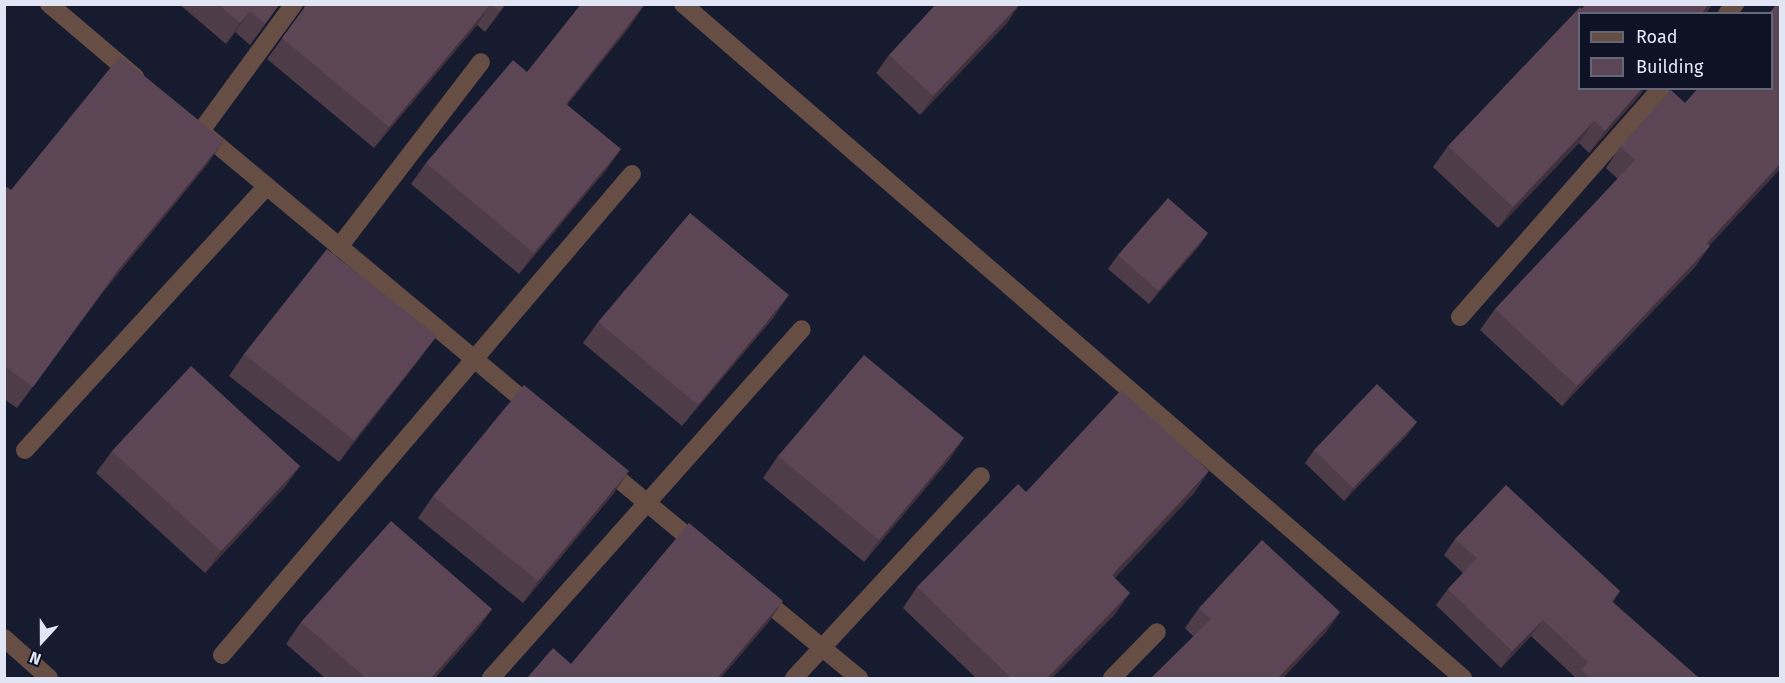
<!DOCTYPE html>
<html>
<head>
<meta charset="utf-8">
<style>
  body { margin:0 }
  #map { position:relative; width:1785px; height:683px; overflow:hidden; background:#161b2f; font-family:"Fira Sans",sans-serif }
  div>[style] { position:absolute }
  .lane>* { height:18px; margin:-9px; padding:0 9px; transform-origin:9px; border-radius:9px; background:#664e45 }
  .street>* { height:18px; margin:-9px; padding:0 9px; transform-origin:9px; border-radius:9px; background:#664e45 }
  .wall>* { inset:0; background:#4f3c49 }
  .shaded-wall>* { inset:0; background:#40313c }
  .building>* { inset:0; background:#5c4655 }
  span { translate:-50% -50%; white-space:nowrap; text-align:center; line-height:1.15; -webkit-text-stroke:6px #0e1224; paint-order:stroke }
  .frame { position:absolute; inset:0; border:6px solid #e2e6f4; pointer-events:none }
  .legend { position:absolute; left:1578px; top:12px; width:195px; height:78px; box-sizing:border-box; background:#0e1224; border:2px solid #636777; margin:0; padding:8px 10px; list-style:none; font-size:18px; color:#e2e6f4 }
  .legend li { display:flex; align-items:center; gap:12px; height:30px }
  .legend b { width:30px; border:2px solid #636777 }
  .north { position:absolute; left:12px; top:611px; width:60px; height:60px; -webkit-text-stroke:4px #0e1224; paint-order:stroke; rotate:201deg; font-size:16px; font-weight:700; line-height:24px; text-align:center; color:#e2e6f4 }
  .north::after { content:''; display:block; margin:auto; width:21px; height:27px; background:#e2e6f4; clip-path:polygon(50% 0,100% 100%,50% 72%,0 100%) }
</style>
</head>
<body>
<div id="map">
  <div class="lane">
    <div style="left:683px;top:4px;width:1031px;rotate:40.83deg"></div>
    <div style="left:1727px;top:14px;width:13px;rotate:-51deg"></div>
    <div style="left:1460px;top:317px;width:305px;rotate:-48.7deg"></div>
    <div style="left:4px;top:638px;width:60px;rotate:41.6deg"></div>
  </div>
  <div class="street">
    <div style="left:49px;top:4px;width:113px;rotate:40.3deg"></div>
    <div style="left:201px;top:131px;width:157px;rotate:-53.8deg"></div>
    <div style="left:203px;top:133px;width:431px;rotate:39.8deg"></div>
    <div style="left:339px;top:247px;width:233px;rotate:-52.5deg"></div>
    <div style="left:25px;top:450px;width:358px;rotate:-47.5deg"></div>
    <div style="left:604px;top:467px;width:125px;rotate:39.8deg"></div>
    <div style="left:758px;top:595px;width:131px;rotate:39.4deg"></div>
    <div style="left:222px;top:655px;width:632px;rotate:-49.56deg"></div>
    <div style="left:491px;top:678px;width:467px;rotate:-48.3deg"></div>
    <div style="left:794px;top:678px;width:275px;rotate:-47.2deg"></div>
    <div style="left:1112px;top:678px;width:64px;rotate:-45.6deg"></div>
  </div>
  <div class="wall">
    <div style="clip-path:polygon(179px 4px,280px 4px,250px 45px,235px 32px,226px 44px)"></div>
    <div style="clip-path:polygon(506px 4px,485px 32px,477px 25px,374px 148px,267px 59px,304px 9px,305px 5px)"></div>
    <div style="clip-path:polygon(1586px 4px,1713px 4px,1705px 14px,1580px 88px,1644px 88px,1640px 95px,1589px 153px,1579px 143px,1498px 228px,1433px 167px,1448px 146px)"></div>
    <div style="clip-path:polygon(1780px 4px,1780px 169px,1709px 246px,1695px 267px,1562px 406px,1480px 330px,1495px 309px,1618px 179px,1606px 168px,1620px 147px,1685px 103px)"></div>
    <div style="clip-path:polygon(1019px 5px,1007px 23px,920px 115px,876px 73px,889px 55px)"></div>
    <div style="clip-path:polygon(631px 25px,567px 105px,621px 149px,606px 170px,519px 274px,411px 184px,426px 163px,527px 72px)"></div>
    <div style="clip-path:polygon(209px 162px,103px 292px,17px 408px,4px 399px,4px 191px)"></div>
    <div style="clip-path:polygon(1208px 233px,1199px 246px,1149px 304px,1108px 269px,1118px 255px)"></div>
    <div style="clip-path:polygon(774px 317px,682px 426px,583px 343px,598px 322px)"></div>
    <div style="clip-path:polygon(244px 354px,421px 357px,339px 462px,229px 376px)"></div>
    <div style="clip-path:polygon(1417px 422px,1407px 435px,1344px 501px,1305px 463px,1314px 450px)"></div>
    <div style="clip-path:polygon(112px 451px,300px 466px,284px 488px,205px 573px,96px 473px)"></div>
    <div style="clip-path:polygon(778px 456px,949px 460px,864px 562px,763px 478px)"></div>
    <div style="clip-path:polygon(1026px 492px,1195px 492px,1115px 578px,1116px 613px,1052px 678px,976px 678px,903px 608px,917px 587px)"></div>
    <div style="clip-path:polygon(614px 493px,523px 603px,418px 518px,433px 496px)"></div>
    <div style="clip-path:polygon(1455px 539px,1620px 591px,1613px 602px,1699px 678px,1575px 678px,1576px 678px,1531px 636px,1501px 668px,1436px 605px,1448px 589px,1463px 573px,1444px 555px)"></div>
    <div style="clip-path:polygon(1199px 608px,1340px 612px,1326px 632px,1283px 678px,1151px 678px,1194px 637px,1185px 628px)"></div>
    <div style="clip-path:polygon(492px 609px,476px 631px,435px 678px,325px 678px,286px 644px,301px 622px)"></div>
  </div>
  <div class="shaded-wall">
    <div style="clip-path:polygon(491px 4px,477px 25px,374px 148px,389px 127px)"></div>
    <div style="clip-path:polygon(505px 4px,506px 4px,485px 32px)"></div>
    <div style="clip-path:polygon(645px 4px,631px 25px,551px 125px,566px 104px)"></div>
    <div style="clip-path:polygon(1709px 4px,1713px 4px,1705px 14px,1701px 14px)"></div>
    <div style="clip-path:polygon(1019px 5px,1007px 23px,920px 115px,933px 96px)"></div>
    <div style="clip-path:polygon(250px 11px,235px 32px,226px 44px,240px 23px)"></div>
    <div style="clip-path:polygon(1642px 88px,1644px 88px,1640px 95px,1589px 153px,1605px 131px)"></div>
    <div style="clip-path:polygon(1594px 121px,1579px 143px,1498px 228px,1513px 207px)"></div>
    <div style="clip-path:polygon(224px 141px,209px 162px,103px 292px,17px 408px,118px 270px)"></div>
    <div style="clip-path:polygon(621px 149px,606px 170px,519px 274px,534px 253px)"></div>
    <div style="clip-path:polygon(1780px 164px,1780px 169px,1692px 264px,1707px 243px)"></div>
    <div style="clip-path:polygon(1208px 233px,1199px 246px,1149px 304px,1158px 291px)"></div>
    <div style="clip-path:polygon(1710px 246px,1695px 267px,1562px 406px,1577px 386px)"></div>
    <div style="clip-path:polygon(789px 295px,774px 317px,682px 426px,698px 405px)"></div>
    <div style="clip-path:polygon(437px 336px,421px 357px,339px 462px,354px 440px)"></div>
    <div style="clip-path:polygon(1417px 422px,1407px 435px,1344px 501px,1353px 488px)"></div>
    <div style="clip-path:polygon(964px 438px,949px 460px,864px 562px,879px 540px)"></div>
    <div style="clip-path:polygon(300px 466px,284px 488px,205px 573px,221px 551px)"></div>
    <div style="clip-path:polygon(629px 471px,614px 493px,523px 603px,538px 581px)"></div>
    <div style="clip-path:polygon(1209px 471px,1195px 492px,1098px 596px,1112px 575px)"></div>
    <div style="clip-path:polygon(1130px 593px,1116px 613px,1052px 678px,1047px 678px)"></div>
    <div style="clip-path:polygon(783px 601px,768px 623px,721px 678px,718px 678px)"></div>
    <div style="clip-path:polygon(492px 609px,476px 631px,435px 678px,431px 678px)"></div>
    <div style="clip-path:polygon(1340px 612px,1326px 632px,1283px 678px,1278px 678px)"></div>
    <div style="clip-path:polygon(1543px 620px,1531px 636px,1501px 668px,1512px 651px)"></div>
  </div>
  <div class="building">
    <div style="clip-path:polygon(218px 4px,279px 4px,265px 24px,250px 11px,240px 23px)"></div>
    <div style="clip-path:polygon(307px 4px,491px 4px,389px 127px,282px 38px)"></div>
    <div style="clip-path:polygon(492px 4px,505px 4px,500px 11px)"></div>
    <div style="clip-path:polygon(581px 4px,645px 4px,566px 104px,621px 149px,534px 253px,426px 163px,513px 60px,527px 72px)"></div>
    <div style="clip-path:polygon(936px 4px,1019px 5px,933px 96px,889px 55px)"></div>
    <div style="clip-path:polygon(1586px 4px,1709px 4px,1701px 14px,1580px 14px,1580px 88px,1642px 88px,1605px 131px,1594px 121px,1513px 207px,1448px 146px,1580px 7px,1582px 9px)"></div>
    <div style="clip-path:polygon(1777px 4px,1780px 4px,1780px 164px,1707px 243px,1710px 246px,1577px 386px,1495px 309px,1635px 160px,1620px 147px,1671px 90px,1685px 103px,1698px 88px,1772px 88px,1772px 14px,1768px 14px)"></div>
    <div style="clip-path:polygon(120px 56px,224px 141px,118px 270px,33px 387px,4px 366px,4px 191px,7px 187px,11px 190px)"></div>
    <div style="clip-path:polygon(1168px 198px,1208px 233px,1158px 291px,1118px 255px)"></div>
    <div style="clip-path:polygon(690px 213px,789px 295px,698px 405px,598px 322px)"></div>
    <div style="clip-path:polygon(327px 249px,437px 336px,354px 440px,244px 354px)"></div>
    <div style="clip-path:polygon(864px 355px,964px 438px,879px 540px,778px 456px)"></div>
    <div style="clip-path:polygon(191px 366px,300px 466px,221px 551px,112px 451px)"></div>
    <div style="clip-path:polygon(1377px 384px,1417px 422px,1353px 488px,1314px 450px)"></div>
    <div style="clip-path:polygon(524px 385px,629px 471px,538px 581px,433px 496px)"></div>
    <div style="clip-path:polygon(1121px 390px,1209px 471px,1112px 575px,1130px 593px,1047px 678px,1011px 678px,917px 587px,1018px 484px,1026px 492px)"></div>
    <div style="clip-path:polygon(1506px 485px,1620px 591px,1611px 601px,1699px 678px,1591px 678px,1581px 670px,1588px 662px,1543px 620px,1512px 651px,1448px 589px,1477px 558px,1455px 539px)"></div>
    <div style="clip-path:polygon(391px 521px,492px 609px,431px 678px,366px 678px,301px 622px)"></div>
    <div style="clip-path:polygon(689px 523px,783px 601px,718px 678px,527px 678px,553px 648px,571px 664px)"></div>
    <div style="clip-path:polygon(1262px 540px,1340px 612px,1278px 678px,1151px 678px,1211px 619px,1199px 608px)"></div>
  </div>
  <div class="frame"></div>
  <ul class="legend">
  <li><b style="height:8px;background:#664e45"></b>Road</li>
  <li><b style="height:16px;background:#5c4655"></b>Building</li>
  </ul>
  <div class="north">N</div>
</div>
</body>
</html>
